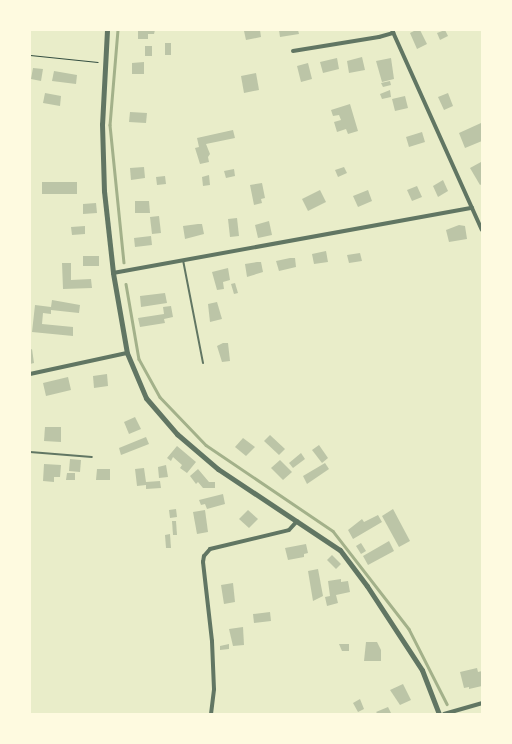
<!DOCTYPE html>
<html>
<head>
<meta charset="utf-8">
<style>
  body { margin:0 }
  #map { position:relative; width:512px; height:744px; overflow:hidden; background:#e9edc9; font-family:Mulish,sans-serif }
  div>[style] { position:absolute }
  .stream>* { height:2.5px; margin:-1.25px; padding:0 1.25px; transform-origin:1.25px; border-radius:1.25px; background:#a3b18a }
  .building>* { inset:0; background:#bcc5a7 }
  .path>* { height:1px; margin:-0.5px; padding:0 0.5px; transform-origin:0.5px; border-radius:0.5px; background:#344e41 }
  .service>* { height:2px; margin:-1px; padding:0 1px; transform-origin:1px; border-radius:1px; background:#617663 }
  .minor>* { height:4px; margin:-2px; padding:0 2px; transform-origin:2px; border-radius:2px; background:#617663 }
  .tertiary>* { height:5px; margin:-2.5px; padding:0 2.5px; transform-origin:2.5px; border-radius:2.5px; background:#617663 }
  span { translate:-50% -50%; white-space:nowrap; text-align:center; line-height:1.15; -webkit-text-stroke:5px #fefae0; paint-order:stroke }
  .frame { position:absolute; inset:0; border:31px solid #fefae0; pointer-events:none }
</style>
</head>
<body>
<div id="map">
  <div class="stream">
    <div style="left:118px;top:30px;width:95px;rotate:94.8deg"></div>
    <div style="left:110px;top:125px;width:138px;rotate:84.2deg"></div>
    <div style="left:126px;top:284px;width:76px;rotate:80.2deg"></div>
    <div style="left:139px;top:359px;width:43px;rotate:61.1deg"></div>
    <div style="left:160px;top:397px;width:66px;rotate:46.2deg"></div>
    <div style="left:206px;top:445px;width:153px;rotate:34.1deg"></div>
    <div style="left:333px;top:531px;width:124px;rotate:52.2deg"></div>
    <div style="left:409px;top:629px;width:84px;rotate:63.1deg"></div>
  </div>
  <div class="building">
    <div style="clip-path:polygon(138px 30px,155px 30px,154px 34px,148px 34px,148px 39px,138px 39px)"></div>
    <div style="clip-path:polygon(260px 30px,261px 37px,246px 40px,244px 31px)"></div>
    <div style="clip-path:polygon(279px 30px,298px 30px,299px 34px,280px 37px)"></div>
    <div style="clip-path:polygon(416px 30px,420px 30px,427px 44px,417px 49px,410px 33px)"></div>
    <div style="clip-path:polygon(445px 30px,448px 36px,440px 40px,437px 33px)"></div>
    <div style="clip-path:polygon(165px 43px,171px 43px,171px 55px,165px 55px)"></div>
    <div style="clip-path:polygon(145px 46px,152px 46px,152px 56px,145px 56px)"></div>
    <div style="clip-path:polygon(362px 57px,365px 70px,349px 73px,347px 61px)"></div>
    <div style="clip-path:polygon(337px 58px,339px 69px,323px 73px,320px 62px)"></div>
    <div style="clip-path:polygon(391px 58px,394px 79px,382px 82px,376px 61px)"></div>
    <div style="clip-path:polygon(144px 62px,144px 74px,132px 74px,132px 63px)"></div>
    <div style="clip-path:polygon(308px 63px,312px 79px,301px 82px,297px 66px)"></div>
    <div style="clip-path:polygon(33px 68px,43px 69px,41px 81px,31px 79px)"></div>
    <div style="clip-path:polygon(54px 71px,77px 75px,76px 84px,52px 81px)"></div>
    <div style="clip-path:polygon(256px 73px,259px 90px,244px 93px,241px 76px)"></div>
    <div style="clip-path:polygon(390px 81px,391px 85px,383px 87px,381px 83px)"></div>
    <div style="clip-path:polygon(390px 90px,391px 97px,382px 99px,380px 94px)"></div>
    <div style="clip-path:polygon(45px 93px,61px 96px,60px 106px,43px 103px)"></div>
    <div style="clip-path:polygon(448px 93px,453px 106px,444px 110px,438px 97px)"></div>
    <div style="clip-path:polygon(405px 96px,408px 108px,395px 111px,392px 99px)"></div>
    <div style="clip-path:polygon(350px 104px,358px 131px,348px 134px,346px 129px,337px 132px,334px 122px,341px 120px,339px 115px,333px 116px,331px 110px)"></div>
    <div style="clip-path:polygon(130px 112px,147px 113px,146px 123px,129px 122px)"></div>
    <div style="clip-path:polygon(481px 123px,482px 141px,465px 148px,459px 133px)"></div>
    <div style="clip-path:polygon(233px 130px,235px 138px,206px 144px,210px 154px,208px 157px,209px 162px,200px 164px,195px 148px,199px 147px,197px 138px)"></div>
    <div style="clip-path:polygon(422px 132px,425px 142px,409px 147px,406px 137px)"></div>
    <div style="clip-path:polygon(481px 162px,482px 184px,480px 185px,470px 168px)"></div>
    <div style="clip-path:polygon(144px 167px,145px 178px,131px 180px,130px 168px)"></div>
    <div style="clip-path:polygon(344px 167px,347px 173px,338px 177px,335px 170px)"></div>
    <div style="clip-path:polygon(234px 169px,235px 176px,226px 178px,224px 171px)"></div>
    <div style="clip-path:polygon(209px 175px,210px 185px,203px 186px,202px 177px)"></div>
    <div style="clip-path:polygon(165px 176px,166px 184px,157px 185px,156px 177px)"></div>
    <div style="clip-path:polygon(443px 180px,448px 191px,438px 197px,433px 186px)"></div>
    <div style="clip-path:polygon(42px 182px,77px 182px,77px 194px,42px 194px)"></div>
    <div style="clip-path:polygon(262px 183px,265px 198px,261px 199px,262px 203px,254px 205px,250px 185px)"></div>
    <div style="clip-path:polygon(417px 186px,422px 197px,412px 201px,407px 190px)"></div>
    <div style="clip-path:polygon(320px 190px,326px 202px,308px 211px,302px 199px)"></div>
    <div style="clip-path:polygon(368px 190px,372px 201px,358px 207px,353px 196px)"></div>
    <div style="clip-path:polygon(135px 201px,149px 201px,150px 213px,135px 213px)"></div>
    <div style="clip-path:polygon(96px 203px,97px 213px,83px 214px,83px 204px)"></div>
    <div style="clip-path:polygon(159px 216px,161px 233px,152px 234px,150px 217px)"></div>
    <div style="clip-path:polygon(237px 218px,239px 236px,230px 237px,228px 219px)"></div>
    <div style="clip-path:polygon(269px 221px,272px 235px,258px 238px,255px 225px)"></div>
    <div style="clip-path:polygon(198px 224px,202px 224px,204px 234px,185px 239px,183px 226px)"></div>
    <div style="clip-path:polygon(459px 225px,465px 226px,467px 239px,449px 242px,446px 230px)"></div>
    <div style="clip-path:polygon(85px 226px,85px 234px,72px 235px,71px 227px)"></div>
    <div style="clip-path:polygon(151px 236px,152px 245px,135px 247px,134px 238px)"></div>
    <div style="clip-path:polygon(326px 251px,328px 262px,314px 264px,312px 254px)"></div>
    <div style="clip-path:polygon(360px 253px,362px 261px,349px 263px,347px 255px)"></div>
    <div style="clip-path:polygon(83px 256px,99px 256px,99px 266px,83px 266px)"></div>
    <div style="clip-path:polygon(290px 258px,295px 258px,296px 267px,279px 271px,276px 261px)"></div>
    <div style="clip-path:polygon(257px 262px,261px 262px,263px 272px,247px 277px,245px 264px)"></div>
    <div style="clip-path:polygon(62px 263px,71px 263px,71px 280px,91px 279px,92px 288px,63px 289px)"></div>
    <div style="clip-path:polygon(228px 268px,230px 280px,223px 282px,224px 289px,217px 290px,212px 272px)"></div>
    <div style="clip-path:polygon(235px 283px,238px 293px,234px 294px,231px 284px)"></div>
    <div style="clip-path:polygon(165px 293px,167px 303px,141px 307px,140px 296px)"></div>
    <div style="clip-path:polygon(52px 300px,80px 305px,79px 313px,51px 310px,51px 314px,43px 313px,42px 324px,73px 327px,73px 336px,32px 332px,35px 305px,51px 307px)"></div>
    <div style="clip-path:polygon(217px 302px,222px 319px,210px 322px,208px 304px)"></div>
    <div style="clip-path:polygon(171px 306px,173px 317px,164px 319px,165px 323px,140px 327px,138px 318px,164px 314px,163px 307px)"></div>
    <div style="clip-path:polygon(223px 343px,228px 343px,230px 361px,222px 362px,217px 346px)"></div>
    <div style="clip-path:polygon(32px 349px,34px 363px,30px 364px,30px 350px)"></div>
    <div style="clip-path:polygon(107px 374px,108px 386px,94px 388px,93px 376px)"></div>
    <div style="clip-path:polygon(68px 377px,71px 390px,46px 396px,43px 383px)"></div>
    <div style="clip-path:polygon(135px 417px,141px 429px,129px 434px,124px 422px)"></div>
    <div style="clip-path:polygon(45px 427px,61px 427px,61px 442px,44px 441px)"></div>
    <div style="clip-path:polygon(270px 435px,285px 449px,279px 455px,264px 441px)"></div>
    <div style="clip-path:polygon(146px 437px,149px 444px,121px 455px,119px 448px)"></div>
    <div style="clip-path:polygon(243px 438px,255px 447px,246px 456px,235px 447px)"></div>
    <div style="clip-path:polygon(319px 445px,328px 458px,322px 463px,312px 450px)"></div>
    <div style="clip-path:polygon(177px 446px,196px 462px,187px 473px,180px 468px,182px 465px,173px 457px,171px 461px,167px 458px)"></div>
    <div style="clip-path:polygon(301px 453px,305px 459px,293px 468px,289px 463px)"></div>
    <div style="clip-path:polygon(70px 459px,81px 460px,80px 472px,69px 471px)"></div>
    <div style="clip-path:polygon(280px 460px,292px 472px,283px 480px,271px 468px)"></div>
    <div style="clip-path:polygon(325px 463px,329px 469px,307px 484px,303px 476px)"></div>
    <div style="clip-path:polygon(44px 464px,61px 465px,60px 477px,54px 477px,54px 482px,43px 481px)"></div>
    <div style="clip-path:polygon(166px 465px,168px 477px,159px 478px,158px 467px)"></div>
    <div style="clip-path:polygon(144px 468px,146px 482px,160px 481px,161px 488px,146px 489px,146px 485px,137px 486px,135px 469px)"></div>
    <div style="clip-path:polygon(97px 469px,110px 469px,110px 480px,96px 480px)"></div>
    <div style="clip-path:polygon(198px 469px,209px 482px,215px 482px,215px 488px,203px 488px,198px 482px,196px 484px,190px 476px)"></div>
    <div style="clip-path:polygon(67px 473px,75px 473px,75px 480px,66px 480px)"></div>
    <div style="clip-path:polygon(223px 494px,225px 504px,207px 509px,205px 504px,201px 505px,199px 500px)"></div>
    <div style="clip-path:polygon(176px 509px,177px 517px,170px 518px,169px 510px)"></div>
    <div style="clip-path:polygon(393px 509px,410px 541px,399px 547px,382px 516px)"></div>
    <div style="clip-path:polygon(205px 510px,208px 532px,197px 534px,193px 512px)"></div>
    <div style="clip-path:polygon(248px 510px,258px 519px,249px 528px,239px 519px)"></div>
    <div style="clip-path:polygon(378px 515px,382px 522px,353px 539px,348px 530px,362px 519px,364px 522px)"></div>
    <div style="clip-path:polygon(172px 521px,176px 521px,177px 535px,173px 535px)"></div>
    <div style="clip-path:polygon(170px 534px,171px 548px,166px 548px,165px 535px)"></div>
    <div style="clip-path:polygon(389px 541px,394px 551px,368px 565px,363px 556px)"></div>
    <div style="clip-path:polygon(361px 543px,366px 551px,361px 554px,356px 546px)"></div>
    <div style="clip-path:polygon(306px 544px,308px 553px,304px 554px,304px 557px,288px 560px,285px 548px)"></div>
    <div style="clip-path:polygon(332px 555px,341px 564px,336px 569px,327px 560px)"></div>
    <div style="clip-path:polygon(318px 569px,323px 596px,313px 601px,308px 571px)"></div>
    <div style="clip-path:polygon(341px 579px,341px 582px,348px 581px,350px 592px,336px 595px,338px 603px,327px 606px,325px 597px,330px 596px,328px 581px)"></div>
    <div style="clip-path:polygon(233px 583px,235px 602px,224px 604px,221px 585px)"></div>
    <div style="clip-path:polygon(270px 612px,271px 621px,254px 623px,253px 614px)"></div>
    <div style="clip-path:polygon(243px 627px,244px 645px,233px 646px,229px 629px)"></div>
    <div style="clip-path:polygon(366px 642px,377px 642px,381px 650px,381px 661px,364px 661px)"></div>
    <div style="clip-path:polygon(229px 644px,229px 649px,220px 650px,220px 646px)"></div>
    <div style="clip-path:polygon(339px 644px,349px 644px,349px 651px,342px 651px)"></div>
    <div style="clip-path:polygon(477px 668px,478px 672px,482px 671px,482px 686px,469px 689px,469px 687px,464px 688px,460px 672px)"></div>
    <div style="clip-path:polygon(403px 684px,411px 700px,400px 705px,390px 690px)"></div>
    <div style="clip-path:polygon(360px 699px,364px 709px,358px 712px,353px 703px)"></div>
    <div style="clip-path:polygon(388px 707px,391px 713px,378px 714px,376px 712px)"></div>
  </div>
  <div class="path">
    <div style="left:30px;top:55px;width:68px;rotate:5.9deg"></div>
  </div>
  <div class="service">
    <div style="left:183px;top:260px;width:105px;rotate:79deg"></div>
    <div style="left:30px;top:452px;width:62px;rotate:4.6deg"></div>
  </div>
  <div class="minor">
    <div style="left:392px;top:30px;width:219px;rotate:65.8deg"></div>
    <div style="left:293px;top:51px;width:87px;rotate:-9.2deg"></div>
    <div style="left:379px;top:37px;width:15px;rotate:-16deg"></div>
    <div style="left:113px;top:273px;width:365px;rotate:-10.3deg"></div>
    <div style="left:30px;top:374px;width:99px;rotate:-12.2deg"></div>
    <div style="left:211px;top:714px;width:25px;rotate:-83deg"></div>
    <div style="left:214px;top:689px;width:48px;rotate:-92.4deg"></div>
    <div style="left:212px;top:641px;width:80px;rotate:-96.5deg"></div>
    <div style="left:203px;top:562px;width:6px;rotate:-81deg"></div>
    <div style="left:204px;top:556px;width:9px;rotate:-49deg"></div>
    <div style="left:210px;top:549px;width:81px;rotate:-13.5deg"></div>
    <div style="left:289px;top:530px;width:12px;rotate:-48deg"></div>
    <div style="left:444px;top:714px;width:40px;rotate:-16deg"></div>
  </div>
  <div class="tertiary">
    <div style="left:107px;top:30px;width:94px;rotate:93deg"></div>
    <div style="left:102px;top:124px;width:67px;rotate:88.3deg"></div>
    <div style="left:104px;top:191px;width:82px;rotate:83.7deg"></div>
    <div style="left:113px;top:273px;width:81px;rotate:80.1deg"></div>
    <div style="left:127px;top:353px;width:49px;rotate:67.1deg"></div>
    <div style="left:146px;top:398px;width:48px;rotate:49.3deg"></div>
    <div style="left:177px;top:434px;width:54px;rotate:40.5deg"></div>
    <div style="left:218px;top:469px;width:146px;rotate:33.6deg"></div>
    <div style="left:340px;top:550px;width:45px;rotate:53.1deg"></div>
    <div style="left:367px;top:586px;width:100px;rotate:56.8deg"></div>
    <div style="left:422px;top:670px;width:47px;rotate:68.9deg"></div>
  </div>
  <div class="frame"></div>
</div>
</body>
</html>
